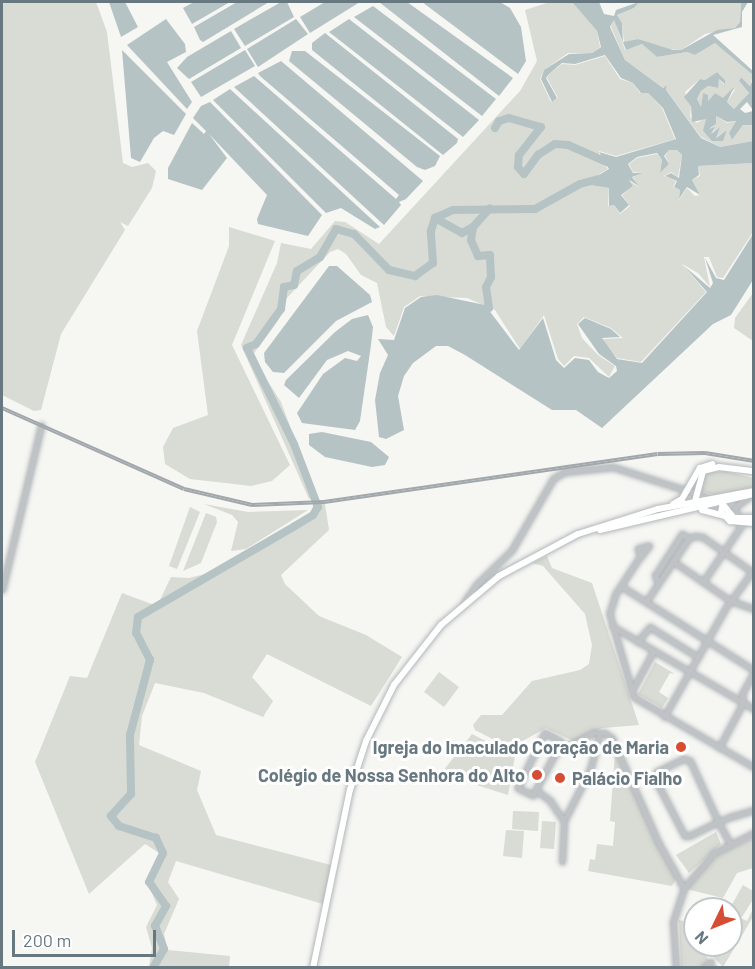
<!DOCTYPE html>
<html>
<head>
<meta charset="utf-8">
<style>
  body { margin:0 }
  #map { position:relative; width:755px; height:969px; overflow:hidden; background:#f6f6f3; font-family:Barlow,sans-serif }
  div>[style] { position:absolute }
  .green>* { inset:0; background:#d8dcd4 }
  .water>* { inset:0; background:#b6c3c5 }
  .river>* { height:8px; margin:-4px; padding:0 4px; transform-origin:4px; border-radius:4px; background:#b6c3c5 }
  .roads { filter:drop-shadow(0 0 2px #b2b7ba) drop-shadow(0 0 2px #b2b7ba) }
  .street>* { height:4.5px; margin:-2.25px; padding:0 2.25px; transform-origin:2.25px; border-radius:2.25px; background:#bfc3c6 }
  .secondary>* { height:6px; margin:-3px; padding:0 3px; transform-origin:3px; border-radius:3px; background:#fff }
  .rail>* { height:4px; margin-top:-2px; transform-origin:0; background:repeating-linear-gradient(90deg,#fff 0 4.5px,#a1a7ab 0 9px); box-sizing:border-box; border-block:2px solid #a1a7ab }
  .dots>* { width:16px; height:16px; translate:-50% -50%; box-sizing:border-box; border:3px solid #fff; border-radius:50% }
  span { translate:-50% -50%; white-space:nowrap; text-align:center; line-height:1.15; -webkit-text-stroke:6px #fff; paint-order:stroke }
  .poi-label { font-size:18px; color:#677881; font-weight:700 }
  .right { translate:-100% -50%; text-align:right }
  .left { translate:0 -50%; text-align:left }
  .frame { position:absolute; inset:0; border:3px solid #677881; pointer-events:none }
  .north { position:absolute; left:683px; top:897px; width:60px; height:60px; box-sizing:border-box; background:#fff; border:2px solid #c2c9cd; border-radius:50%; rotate:227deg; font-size:16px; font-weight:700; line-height:24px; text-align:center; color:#677881 }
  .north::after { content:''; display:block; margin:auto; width:21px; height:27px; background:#d64d33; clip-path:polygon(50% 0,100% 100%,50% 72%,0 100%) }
  .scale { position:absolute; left:12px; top:930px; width:144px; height:27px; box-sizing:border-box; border:3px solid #677881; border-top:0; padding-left:8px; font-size:18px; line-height:21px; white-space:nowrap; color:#677881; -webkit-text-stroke:4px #fff; paint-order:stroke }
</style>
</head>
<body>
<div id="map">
  <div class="green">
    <div style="clip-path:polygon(2px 2px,96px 2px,107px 32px,123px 163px,132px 167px,148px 163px,156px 171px,152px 188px,128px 226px,120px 222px,125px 230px,61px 334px,41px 410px,34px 411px,2px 395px)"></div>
    <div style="clip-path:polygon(550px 2px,572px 2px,597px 31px,600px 47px,592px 53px,568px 53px,544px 70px,540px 79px,551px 102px,558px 98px,547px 78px,550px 73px,562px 64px,575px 65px,605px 56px,620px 79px,633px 83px,640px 93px,648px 93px,662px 108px,675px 139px,616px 156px,599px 151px,599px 159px,608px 169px,591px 179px,590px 185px,609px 188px,608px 206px,614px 205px,620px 214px,630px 206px,622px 195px,633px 186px,629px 181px,639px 187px,633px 177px,643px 173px,633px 172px,629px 164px,637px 158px,657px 154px,662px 160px,660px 173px,669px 164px,665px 156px,669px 150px,677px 150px,682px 155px,678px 177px,671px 172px,664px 176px,676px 181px,673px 187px,680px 190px,679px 200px,687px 188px,695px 196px,700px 195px,692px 180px,700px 176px,698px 166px,753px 163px,753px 232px,723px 278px,717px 277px,709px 257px,704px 257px,710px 287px,698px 273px,682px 264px,706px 292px,641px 362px,617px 358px,606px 345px,603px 339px,623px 338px,611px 328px,584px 317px,577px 324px,582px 338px,598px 355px,615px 366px,609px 377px,589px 358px,574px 356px,564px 366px,558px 359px,544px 315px,520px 349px,495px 310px,467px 298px,420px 296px,404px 307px,394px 336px,386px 327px,377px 283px,361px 275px,346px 254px,338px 249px,330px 252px,286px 299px,277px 322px,252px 356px,281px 402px,316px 496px,309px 499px,241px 345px,277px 263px,281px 243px,311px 249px,335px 221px,345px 222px,379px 244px,520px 91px,537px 61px,525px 10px)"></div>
    <div style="clip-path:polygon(639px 2px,741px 2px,740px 22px,735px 28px,705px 34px,681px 50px,661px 49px,638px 39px,624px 42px,622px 23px,617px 15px,634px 8px)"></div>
    <div style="clip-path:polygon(614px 19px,625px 50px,642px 44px,657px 57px,687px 52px,695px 55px,715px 43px,723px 48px,753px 75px,750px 86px,741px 77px,739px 81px,749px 93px,734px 109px,727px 102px,736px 88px,723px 99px,715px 93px,708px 101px,703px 93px,701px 108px,697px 99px,701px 91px,708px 86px,717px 88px,719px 79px,724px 84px,725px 80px,717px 72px,705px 80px,700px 79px,685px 92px,691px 106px,690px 117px,697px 123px,705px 118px,707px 123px,703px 131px,712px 141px,723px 140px,727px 130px,715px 138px,720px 127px,710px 134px,715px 129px,709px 130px,716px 124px,716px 116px,727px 123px,736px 121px,729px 133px,732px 140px,743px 125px,753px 125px,753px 141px,720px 147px,701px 137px,666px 90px,667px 85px,663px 88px,625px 60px,611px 27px)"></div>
    <div style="clip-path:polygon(229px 227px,275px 241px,232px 345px,290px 465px,272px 481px,251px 486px,190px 479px,165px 464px,163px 447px,173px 428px,208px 415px,197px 331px,229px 246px)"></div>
    <div style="clip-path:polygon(753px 293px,753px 341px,734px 328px,735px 318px)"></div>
    <div style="clip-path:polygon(724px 471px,753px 478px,753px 487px,714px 495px,702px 491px,705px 473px)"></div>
    <div style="clip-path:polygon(314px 503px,325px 504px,329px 530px,281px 575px,285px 584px,319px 616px,366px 635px,402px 657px,371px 706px,267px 654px,252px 677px,273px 701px,263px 717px,204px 693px,155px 683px,142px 716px,139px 745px,201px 771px,197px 790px,216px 835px,331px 865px,323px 904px,176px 861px,168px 882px,179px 899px,164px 934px,168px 950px,230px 956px,229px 967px,149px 967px,152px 948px,146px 927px,157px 905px,147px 882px,159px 853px,145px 844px,89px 894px,35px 762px,70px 676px,87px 678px,122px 593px,157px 606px,171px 577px,189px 578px,209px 573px,309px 518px)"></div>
    <div style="clip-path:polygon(204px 504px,248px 512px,308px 510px,246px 549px,231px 551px,238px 522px,232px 515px)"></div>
    <div style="clip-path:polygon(190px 507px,200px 512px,177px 569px,169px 566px)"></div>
    <div style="clip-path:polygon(206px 513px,216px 517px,217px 522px,201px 563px,183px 571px)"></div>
    <div style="clip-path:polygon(547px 556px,552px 568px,592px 583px,639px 725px,602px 728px,575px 742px,546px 728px,510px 748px,475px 730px,473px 725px,481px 715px,502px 715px,532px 681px,580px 670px,589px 664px,592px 645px,585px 614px,543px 566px,532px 563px)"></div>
    <div style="clip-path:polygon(655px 662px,675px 674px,670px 673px,659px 692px,668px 698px,662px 708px,638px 694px)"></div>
    <div style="clip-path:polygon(439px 672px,459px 687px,444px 707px,424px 692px)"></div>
    <div style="clip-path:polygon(472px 734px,515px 756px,508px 795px,445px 775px,443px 771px)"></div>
    <div style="clip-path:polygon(615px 753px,676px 879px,672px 886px,588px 871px,590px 859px,595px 860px,597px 844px,613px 846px,615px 822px,610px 821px)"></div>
    <div style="clip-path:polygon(513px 811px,539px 812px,538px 831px,512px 829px)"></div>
    <div style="clip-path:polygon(542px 821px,556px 822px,554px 849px,540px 848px)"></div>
    <div style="clip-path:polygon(506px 830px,524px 831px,522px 858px,503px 856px)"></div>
    <div style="clip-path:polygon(716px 832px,721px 844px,689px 873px,676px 855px)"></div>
    <div style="clip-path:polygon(753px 838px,753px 868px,737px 873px,723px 898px,686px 889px,717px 855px)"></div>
    <div style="clip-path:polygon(743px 885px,753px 891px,754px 898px,742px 917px,730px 908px)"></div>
    <div style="clip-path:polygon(753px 909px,753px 917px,723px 967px,702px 945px,715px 956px,722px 956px,727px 954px,732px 949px,727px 946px,722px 955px,709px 948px,711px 945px,731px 945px,731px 913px,747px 921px)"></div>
    <div style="clip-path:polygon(679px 920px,695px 924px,695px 945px,701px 945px,708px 959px,719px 967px,681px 967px)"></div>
  </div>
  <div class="water">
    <div style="clip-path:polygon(109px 2px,125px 2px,138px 27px,121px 37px)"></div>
    <div style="clip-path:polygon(194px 2px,230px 2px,192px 24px,183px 8px)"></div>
    <div style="clip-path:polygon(237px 2px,269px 2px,203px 42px,200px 40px,194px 27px)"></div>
    <div style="clip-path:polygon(281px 2px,287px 2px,294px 17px,245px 46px,234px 29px)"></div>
    <div style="clip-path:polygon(325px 2px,360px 2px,310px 33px,300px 17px)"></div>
    <div style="clip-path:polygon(379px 2px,407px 2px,513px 78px,499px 96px)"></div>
    <div style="clip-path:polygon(422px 2px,500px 2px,510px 8px,521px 27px,526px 61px,518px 74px)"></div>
    <div style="clip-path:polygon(572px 2px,599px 2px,604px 14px,614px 16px,616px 10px,639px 2px,634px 8px,617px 15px,622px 23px,623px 42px,638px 39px,673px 50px,681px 50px,717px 30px,735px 28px,740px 22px,741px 2px,748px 2px,742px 12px,742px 27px,713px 35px,753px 71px,753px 75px,715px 43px,695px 55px,687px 52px,657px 57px,642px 44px,626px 50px,614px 20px,610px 27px,625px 60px,663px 88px,667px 85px,666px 90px,701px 138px,720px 147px,753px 141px,753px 163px,698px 166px,699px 175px,692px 180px,700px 195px,687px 187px,679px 199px,680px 190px,674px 187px,677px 181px,665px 176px,671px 173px,679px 178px,682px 155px,677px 150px,669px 150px,664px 156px,669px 164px,660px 173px,662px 160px,657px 153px,637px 157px,628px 164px,633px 173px,643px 173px,632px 177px,639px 186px,629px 180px,633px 186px,621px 195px,629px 205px,620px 213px,614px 205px,609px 206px,609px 188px,590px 185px,592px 179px,609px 169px,599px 152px,616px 157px,676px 139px,663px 108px,648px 93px,641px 93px,633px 83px,621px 78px,605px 55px,575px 64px,562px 63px,550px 73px,546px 78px,557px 98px,552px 102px,541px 79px,544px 70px,569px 54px,592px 53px,601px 47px,597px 31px)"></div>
    <div style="clip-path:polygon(373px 6px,496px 99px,482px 116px,354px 17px)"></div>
    <div style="clip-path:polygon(166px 19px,185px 44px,186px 52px,167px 62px,192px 102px,187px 109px,127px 45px)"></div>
    <div style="clip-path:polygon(296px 19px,308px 34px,258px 67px,247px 49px)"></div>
    <div style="clip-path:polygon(349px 19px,479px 120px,463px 137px,329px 32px)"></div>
    <div style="clip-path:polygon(231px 31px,241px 48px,189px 79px,177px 68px,187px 57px)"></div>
    <div style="clip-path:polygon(325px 33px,458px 139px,457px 143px,443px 155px,312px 50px,312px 43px)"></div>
    <div style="clip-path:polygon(122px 50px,186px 114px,174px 135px,163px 131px,154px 138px,140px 162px,131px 158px)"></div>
    <div style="clip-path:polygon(245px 50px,255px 66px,201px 97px,191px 82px)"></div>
    <div style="clip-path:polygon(292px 51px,305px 51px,440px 156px,435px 166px,425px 170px,417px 167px,289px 61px)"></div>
    <div style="clip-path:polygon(281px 61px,423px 181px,406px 199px,399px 202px,401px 205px,384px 225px,234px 87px,254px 76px,396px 199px,399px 195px,260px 76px,258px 73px)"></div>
    <div style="clip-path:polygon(717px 72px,725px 80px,725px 84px,719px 79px,718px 88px,708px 86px,701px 91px,697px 99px,701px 107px,703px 93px,708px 95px,708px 101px,715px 93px,723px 98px,734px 87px,727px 102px,734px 109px,749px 93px,739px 81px,741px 77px,750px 86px,753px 79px,753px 110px,747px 102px,740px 109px,745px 113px,753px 111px,753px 125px,743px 125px,732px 140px,729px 133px,736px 121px,727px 122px,716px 116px,716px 124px,709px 129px,715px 127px,711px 134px,720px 127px,716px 138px,727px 130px,723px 141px,712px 141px,703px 131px,706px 119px,692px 122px,691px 106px,684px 97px,700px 79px,705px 80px)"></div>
    <div style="clip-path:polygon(230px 89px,380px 227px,375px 229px,341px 208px,326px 213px,213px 100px)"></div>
    <div style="clip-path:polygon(210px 102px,322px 215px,308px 236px,258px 224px,257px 219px,267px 195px,209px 134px,227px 158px,202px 190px,168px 179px,168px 168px,192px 123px,204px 134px,206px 131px,193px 118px,201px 106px)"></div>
    <div style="clip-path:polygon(753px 234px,753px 280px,731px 315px,713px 324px,602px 428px,576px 410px,552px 410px,465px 355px,448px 346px,436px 346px,413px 363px,404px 376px,398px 396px,404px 430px,386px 439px,379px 437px,375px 400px,380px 373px,388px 355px,378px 339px,394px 340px,405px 308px,421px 297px,437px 295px,485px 305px,519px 350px,543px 318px,556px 360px,564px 368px,575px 358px,589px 360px,598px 372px,609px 378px,617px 371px,616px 366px,599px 354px,578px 324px,585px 318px,611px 329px,620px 337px,602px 338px,617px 359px,642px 363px,707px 292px,684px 266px,710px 288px,713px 283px,705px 258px,716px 278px,724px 280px)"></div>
    <div style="clip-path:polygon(329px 266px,337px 266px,370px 295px,372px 302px,336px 321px,284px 373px,273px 372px,265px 362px,264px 353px)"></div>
    <div style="clip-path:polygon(368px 315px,373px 327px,371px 345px,360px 421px,355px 430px,302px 423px,297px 413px,323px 374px,345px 358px,357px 361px,361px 356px,348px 351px,327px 360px,299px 398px,284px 385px,286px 380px,335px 332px,352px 319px)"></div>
    <div style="clip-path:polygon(322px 432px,371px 442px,389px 457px,385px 465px,372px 467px,325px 457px,309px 445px,309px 434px)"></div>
  </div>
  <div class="river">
    <div style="left:495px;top:128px;width:8px;rotate:-60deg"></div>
    <div style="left:499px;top:121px;width:10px;rotate:-17deg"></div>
    <div style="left:509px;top:118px;width:33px;rotate:16deg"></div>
    <div style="left:541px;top:127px;width:36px;rotate:128deg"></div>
    <div style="left:519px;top:155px;width:12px;rotate:95deg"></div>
    <div style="left:518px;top:167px;width:9px;rotate:49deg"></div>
    <div style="left:524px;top:174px;width:24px;rotate:-54deg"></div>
    <div style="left:538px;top:155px;width:20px;rotate:-33deg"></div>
    <div style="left:555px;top:144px;width:13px;rotate:4deg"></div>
    <div style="left:568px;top:145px;width:45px;rotate:23.7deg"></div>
    <div style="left:435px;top:218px;width:31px;rotate:29deg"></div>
    <div style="left:462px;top:233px;width:13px;rotate:-29deg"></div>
    <div style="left:489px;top:308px;width:21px;rotate:-98deg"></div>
    <div style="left:486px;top:287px;width:11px;rotate:-63deg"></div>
    <div style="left:491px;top:277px;width:22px;rotate:-93deg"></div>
    <div style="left:490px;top:255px;width:12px;rotate:175deg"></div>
    <div style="left:478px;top:256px;width:17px;rotate:-114deg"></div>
    <div style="left:471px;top:240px;width:13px;rotate:-81deg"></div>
    <div style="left:473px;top:227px;width:25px;rotate:-48deg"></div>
    <div style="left:153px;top:968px;width:22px;rotate:-60deg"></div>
    <div style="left:164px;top:949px;width:25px;rotate:-111deg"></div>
    <div style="left:155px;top:926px;width:23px;rotate:-61deg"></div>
    <div style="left:166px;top:906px;width:29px;rotate:-125deg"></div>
    <div style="left:149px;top:882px;width:32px;rotate:-64deg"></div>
    <div style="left:163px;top:853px;width:17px;rotate:-115deg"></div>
    <div style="left:156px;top:838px;width:39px;rotate:-162deg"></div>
    <div style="left:119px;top:826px;width:13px;rotate:-129deg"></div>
    <div style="left:111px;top:816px;width:30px;rotate:-48deg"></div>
    <div style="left:131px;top:794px;width:59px;rotate:-91deg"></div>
    <div style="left:130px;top:735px;width:78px;rotate:-75.1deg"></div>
    <div style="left:150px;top:660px;width:30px;rotate:-117deg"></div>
    <div style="left:136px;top:633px;width:16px;rotate:-83deg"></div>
    <div style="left:138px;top:617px;width:181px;rotate:-30.1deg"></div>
    <div style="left:295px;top:526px;width:21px;rotate:-31deg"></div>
    <div style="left:313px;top:515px;width:9px;rotate:-58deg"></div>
    <div style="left:318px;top:507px;width:67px;rotate:-110.9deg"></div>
    <div style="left:294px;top:444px;width:107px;rotate:-116.1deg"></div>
    <div style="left:247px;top:348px;width:10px;rotate:-24deg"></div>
    <div style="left:256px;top:344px;width:43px;rotate:-54.5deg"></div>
    <div style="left:281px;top:309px;width:22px;rotate:-82deg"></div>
    <div style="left:284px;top:287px;width:10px;rotate:-11deg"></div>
    <div style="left:294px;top:285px;width:14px;rotate:-78deg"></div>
    <div style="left:297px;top:271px;width:27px;rotate:-31deg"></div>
    <div style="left:320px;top:257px;width:32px;rotate:-60deg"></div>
    <div style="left:336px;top:229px;width:19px;rotate:16deg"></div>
    <div style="left:354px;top:234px;width:50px;rotate:45.8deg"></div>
    <div style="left:389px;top:270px;width:27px;rotate:13deg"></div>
    <div style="left:415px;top:276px;width:22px;rotate:-36deg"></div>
    <div style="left:433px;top:263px;width:32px;rotate:-94deg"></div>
    <div style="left:431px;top:231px;width:14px;rotate:-73deg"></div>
    <div style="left:435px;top:218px;width:20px;rotate:-24deg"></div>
    <div style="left:453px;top:210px;width:82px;rotate:-0.7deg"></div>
    <div style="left:535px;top:209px;width:51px;rotate:-29.1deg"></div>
    <div style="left:580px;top:184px;width:20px;rotate:-15deg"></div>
  </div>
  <div class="roads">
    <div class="street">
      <div style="left:739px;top:518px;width:11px;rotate:-117deg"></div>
      <div style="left:734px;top:508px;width:19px;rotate:-36deg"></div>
      <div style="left:641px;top:556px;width:13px;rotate:-51deg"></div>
      <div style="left:649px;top:546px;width:11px;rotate:165deg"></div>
      <div style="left:638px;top:549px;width:8px;rotate:67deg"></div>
      <div style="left:641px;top:556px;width:45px;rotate:123.3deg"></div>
      <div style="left:616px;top:594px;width:21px;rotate:107deg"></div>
      <div style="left:610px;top:614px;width:86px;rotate:73.9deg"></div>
      <div style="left:634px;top:697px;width:139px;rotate:30.3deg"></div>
      <div style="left:673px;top:561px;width:70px;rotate:34.6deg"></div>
      <div style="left:731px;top:601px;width:24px;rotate:19deg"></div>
      <div style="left:703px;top:582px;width:73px;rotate:-55.7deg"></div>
      <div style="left:658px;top:583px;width:8px;rotate:-113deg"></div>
      <div style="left:655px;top:576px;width:50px;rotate:-57.3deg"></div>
      <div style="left:682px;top:534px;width:8px;rotate:30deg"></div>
      <div style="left:621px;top:586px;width:157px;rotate:32.3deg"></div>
      <div style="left:2px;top:590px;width:169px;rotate:-76.6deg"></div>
      <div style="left:646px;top:602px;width:77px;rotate:-56.1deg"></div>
      <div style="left:689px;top:538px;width:6px;rotate:-18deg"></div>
      <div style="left:695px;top:536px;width:8px;rotate:7deg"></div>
      <div style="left:703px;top:537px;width:62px;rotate:35.2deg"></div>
      <div style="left:463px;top:604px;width:24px;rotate:-55deg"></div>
      <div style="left:477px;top:584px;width:49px;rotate:-44.2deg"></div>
      <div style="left:512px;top:550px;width:82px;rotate:-60deg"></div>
      <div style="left:553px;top:479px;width:13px;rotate:-32deg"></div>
      <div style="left:564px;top:472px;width:49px;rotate:-5.8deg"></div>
      <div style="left:613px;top:467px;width:102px;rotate:17.7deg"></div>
      <div style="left:612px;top:626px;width:164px;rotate:30.3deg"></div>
      <div style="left:637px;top:642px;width:20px;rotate:-49deg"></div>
      <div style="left:650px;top:627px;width:57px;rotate:32deg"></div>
      <div style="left:633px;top:689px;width:42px;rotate:-61.6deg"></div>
      <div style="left:664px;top:717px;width:124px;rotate:-60.5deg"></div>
      <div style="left:725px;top:609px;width:46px;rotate:-53.9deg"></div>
      <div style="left:719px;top:748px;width:51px;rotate:-61.9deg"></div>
      <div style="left:743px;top:703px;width:9px;rotate:-96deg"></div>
      <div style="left:742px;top:694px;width:25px;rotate:-61deg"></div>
      <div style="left:556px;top:752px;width:11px;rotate:-63deg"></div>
      <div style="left:561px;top:742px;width:18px;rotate:-151deg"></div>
      <div style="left:545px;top:733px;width:61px;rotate:116.1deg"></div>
      <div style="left:518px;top:788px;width:17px;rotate:25deg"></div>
      <div style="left:533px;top:795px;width:49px;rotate:-61.9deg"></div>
      <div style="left:556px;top:752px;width:42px;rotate:-27.2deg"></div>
      <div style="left:593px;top:733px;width:12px"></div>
      <div style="left:605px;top:733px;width:9px;rotate:36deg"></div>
      <div style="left:612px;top:738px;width:115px;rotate:65.9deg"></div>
      <div style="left:659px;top:843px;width:51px;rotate:60.9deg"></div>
      <div style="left:536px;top:790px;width:17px;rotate:36deg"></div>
      <div style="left:550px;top:800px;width:25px;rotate:56deg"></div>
      <div style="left:729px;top:842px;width:23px;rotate:-119deg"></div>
      <div style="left:718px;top:822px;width:67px;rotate:-114.7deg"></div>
      <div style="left:690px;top:761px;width:6px;rotate:-162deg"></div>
      <div style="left:684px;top:759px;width:30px;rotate:154deg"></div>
      <div style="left:657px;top:772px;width:10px;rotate:90deg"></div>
      <div style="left:657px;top:782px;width:61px;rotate:62.6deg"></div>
      <div style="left:685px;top:836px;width:4px"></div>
      <div style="left:689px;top:836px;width:32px;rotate:-26deg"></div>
      <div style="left:718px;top:822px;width:13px;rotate:-23deg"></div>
      <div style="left:730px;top:817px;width:25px;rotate:-16deg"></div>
      <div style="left:562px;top:862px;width:41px;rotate:-87.2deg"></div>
      <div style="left:564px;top:821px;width:57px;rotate:-63deg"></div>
      <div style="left:590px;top:770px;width:38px;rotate:-75deg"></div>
      <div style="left:676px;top:968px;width:46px;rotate:-93.7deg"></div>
      <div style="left:673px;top:922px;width:36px;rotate:-72deg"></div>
      <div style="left:684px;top:888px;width:46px;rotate:-49.4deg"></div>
      <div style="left:714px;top:853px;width:45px;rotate:-26.6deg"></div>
      <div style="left:703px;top:968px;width:10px;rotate:-37deg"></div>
    </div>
    <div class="secondary">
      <div style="left:721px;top:502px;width:21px;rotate:51deg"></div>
      <div style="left:734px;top:518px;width:20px"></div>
      <div style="left:723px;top:502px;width:10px;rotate:101deg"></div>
      <div style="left:721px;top:512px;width:13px;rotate:45deg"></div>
      <div style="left:730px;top:521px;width:24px;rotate:5deg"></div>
      <div style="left:673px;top:504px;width:10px;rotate:-29deg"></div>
      <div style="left:682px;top:499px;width:36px;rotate:-60deg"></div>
      <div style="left:700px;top:468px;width:13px;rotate:-18deg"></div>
      <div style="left:694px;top:505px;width:35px;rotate:-75deg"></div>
      <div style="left:703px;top:471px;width:16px;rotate:-14deg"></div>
      <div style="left:719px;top:467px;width:33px;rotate:7deg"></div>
      <div style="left:702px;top:510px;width:23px;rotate:15deg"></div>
      <div style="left:600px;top:530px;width:158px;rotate:-13.2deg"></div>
      <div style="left:313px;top:968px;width:182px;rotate:-78.3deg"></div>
      <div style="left:350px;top:790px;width:52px;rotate:-71.9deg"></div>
      <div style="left:366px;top:741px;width:63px;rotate:-63.4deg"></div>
      <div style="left:394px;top:685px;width:76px;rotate:-51.9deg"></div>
      <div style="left:441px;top:625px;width:76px;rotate:-40.2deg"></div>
      <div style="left:499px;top:576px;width:89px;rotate:-28deg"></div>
      <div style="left:578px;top:534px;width:84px;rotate:-17.4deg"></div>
      <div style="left:658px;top:509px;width:98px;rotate:-10.6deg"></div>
    </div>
  </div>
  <div class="rail">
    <div style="left:2px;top:408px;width:199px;rotate:24deg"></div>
    <div style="left:184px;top:489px;width:70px;rotate:13.2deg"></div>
    <div style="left:252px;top:505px;width:72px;rotate:-2.4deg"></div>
    <div style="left:324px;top:502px;width:337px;rotate:-8.2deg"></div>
    <div style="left:658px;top:454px;width:47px;rotate:-1.2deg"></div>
    <div style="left:705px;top:453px;width:50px;rotate:9.3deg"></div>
  </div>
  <div class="dots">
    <div style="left:681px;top:747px;background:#d64d33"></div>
    <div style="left:537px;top:775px;background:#d64d33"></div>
    <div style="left:560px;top:778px;background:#d64d33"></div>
  </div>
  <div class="poi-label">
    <span class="right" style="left:669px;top:747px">Igreja do Imaculado Coração de Maria</span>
    <span class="right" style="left:525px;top:775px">Colégio de Nossa Senhora do Alto</span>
    <span class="left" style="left:572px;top:778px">Palácio Fialho</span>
  </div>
  <div class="frame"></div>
  <div class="north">N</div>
  <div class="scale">200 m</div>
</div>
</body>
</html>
